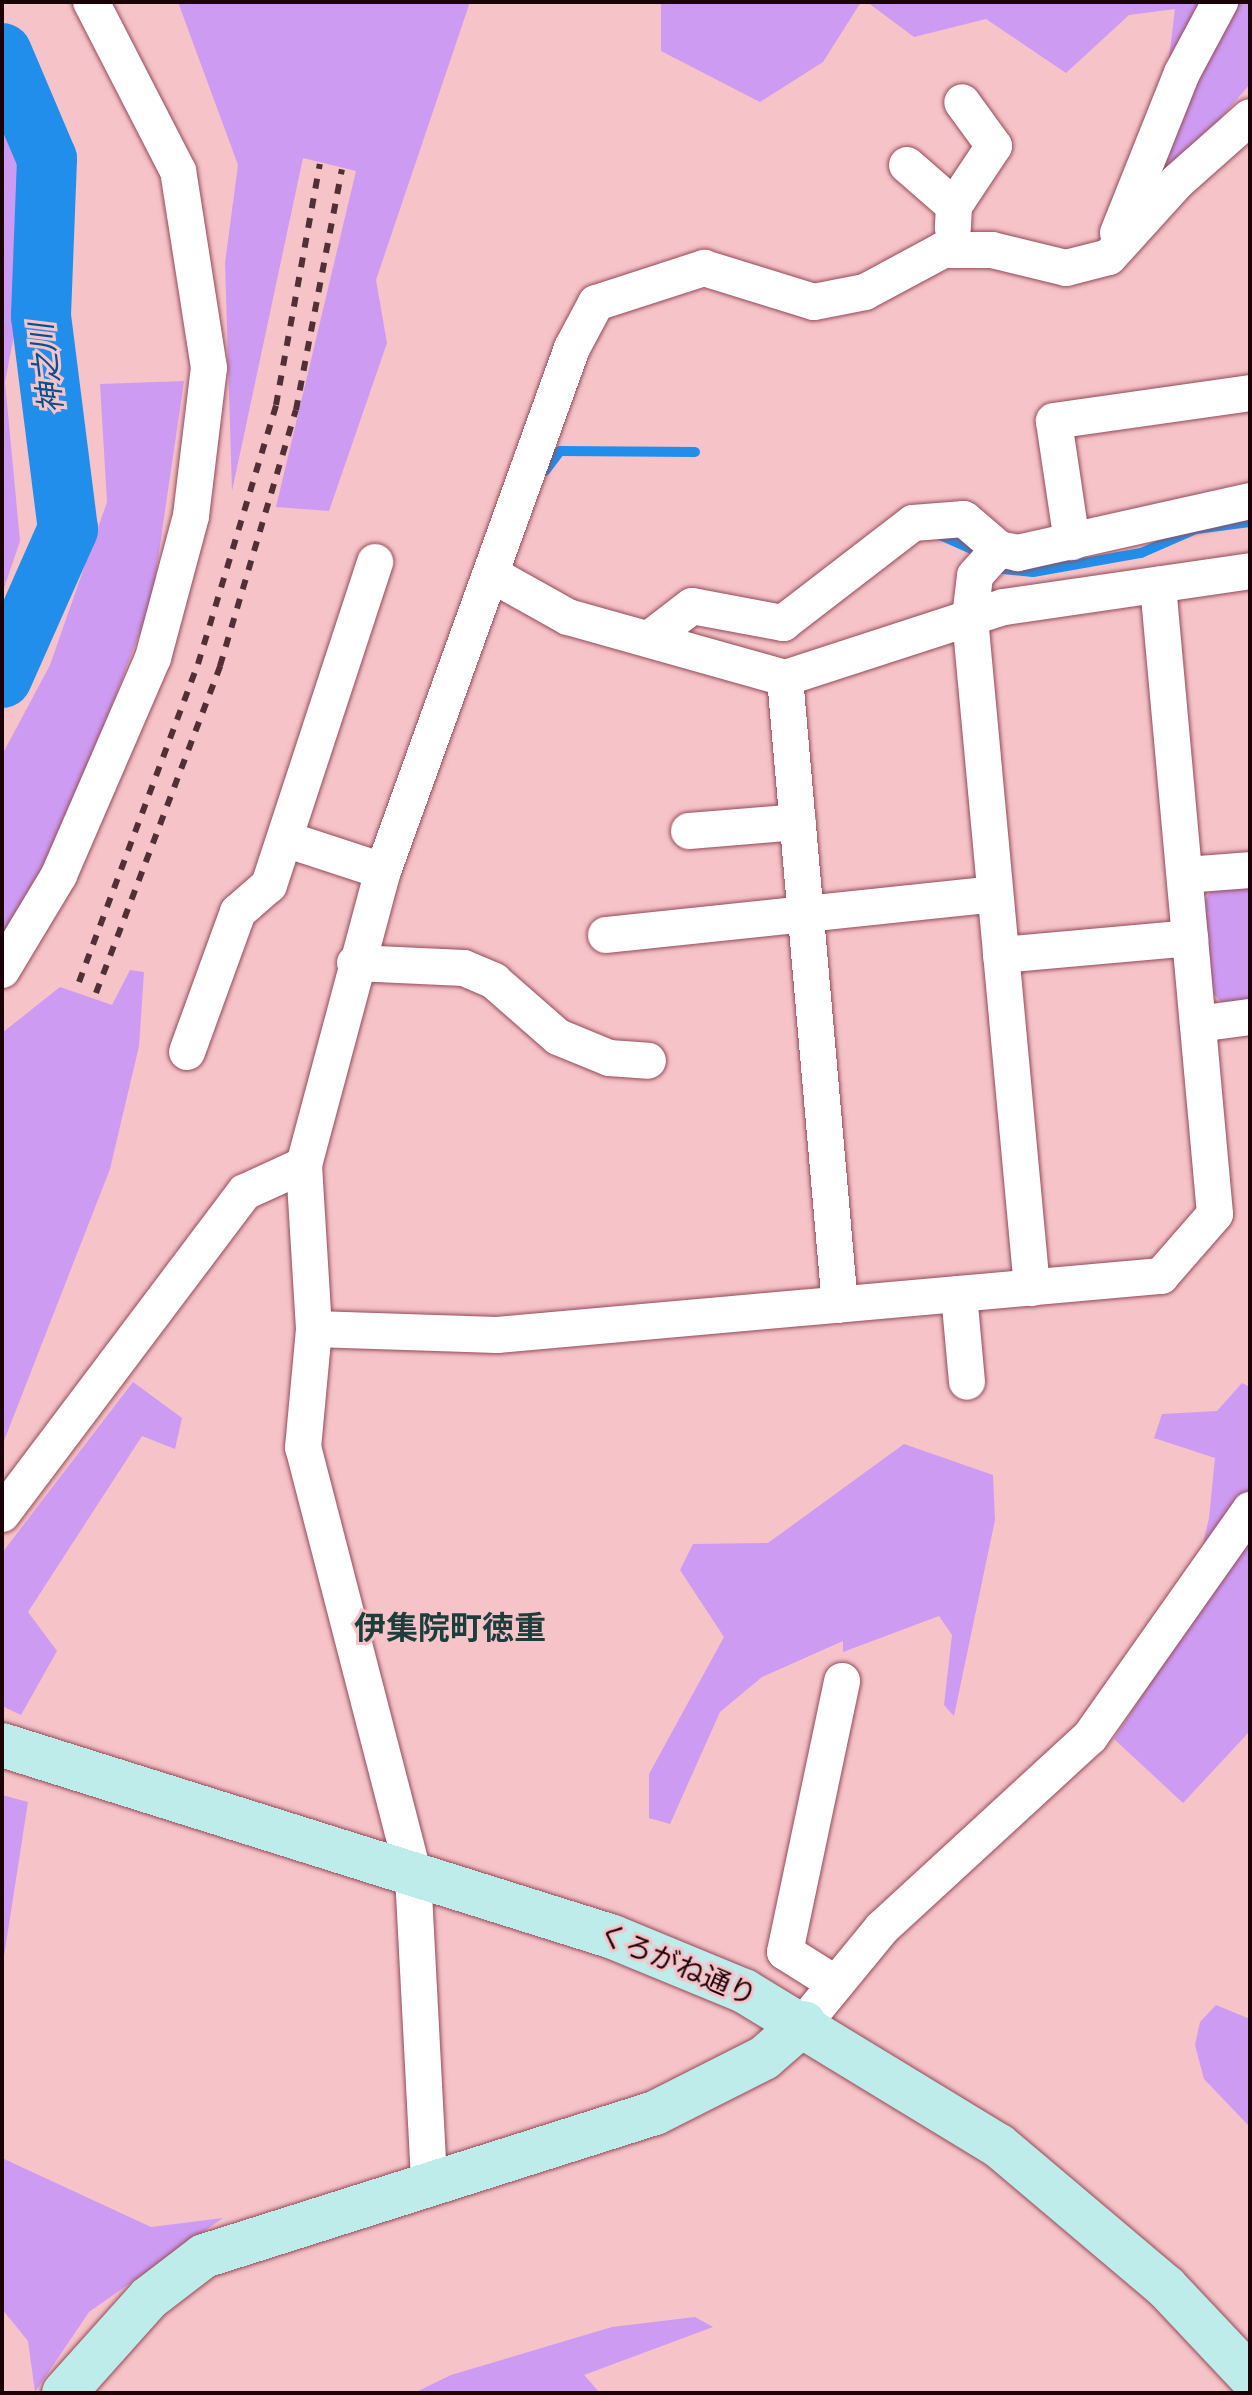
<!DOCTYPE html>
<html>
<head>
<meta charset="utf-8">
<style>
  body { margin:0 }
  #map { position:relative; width:1252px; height:2395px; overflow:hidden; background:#f6c3c9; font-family:"Alegreya Sans","Noto Sans JP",sans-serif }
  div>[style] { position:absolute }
  .green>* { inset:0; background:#ce9bf3 }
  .stream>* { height:10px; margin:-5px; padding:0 5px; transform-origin:5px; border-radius:5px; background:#218eeb }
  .river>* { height:60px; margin:-30px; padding:0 30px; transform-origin:30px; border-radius:30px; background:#218eeb }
  .roads { filter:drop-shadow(0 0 2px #944b58) drop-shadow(0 0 2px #944b58) }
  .street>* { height:36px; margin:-18px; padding:0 18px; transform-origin:18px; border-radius:18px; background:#fff }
  .secondary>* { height:44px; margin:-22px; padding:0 22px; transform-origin:22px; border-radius:22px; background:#bdecea }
  .rail>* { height:6px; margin-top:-3px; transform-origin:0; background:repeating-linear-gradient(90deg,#503036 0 10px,transparent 0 20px) }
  span { translate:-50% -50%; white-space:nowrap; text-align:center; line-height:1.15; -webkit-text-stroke:6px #f6c3c9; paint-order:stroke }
  .street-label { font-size:28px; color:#1b0207 }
  .water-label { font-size:30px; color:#05518d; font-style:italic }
  .quarter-label { font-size:32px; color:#1b3d3b; font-weight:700 }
  .frame { position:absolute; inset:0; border:4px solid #1b0207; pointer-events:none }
</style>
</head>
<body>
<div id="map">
  <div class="green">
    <div style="clip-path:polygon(178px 2px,470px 2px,376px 280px,387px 343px,329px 511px,276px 507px,356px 171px,303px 158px,232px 491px,225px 263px,238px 165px)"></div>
    <div style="clip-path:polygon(661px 2px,861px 2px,823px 62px,760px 102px,661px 51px)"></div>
    <div style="clip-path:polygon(867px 2px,1250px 2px,1250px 84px,1166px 182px,1155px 172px,1175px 9px,1129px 15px,1066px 73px,986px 19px,914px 37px)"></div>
    <div style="clip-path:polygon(2px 131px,20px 137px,19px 309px,5px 382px,20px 541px,2px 594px)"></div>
    <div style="clip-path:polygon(184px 381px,152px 600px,77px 797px,24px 908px,2px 934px,2px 755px,50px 665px,107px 502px,100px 384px)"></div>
    <div style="clip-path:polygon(1250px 885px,1250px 1000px,1222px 1003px,1212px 992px,1204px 903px,1212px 888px)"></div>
    <div style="clip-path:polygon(130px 970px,144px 972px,139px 1046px,110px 1169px,2px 1446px,2px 1033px,60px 987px,112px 1005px)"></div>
    <div style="clip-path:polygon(133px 1382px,182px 1418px,175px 1449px,142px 1436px,28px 1612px,57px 1651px,21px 1715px,2px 1706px,2px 1553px)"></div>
    <div style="clip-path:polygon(1242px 1383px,1250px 1387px,1250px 1731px,1183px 1803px,1114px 1739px,1181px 1636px,1209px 1518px,1215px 1458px,1154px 1438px,1162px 1414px,1217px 1411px)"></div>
    <div style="clip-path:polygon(904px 1444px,993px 1475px,995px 1520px,954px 1716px,944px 1705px,952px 1635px,939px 1616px,843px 1652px,843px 1641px,762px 1677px,720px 1712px,670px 1824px,649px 1818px,649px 1774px,724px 1637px,680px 1570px,693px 1544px,768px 1543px)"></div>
    <div style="clip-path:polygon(2px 1795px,28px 1802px,2px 1969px)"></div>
    <div style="clip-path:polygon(1216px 2005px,1250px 2019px,1250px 2127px,1204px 2079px,1195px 2045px,1200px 2022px)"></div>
    <div style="clip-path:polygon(2px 2158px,151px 2227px,223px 2218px,89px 2312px,35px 2392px,28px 2341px,2px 2309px)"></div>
    <div style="clip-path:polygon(695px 2317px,713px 2327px,584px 2375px,600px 2393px,414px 2393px,451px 2375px,612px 2327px)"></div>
  </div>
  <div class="stream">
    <div style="left:545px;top:471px;width:25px;rotate:-53deg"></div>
    <div style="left:560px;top:451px;width:135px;rotate:0.4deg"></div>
    <div style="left:940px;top:535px;width:35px;rotate:24deg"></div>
    <div style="left:993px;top:568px;width:40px;rotate:5.7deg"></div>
    <div style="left:1033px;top:572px;width:110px;rotate:-10deg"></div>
    <div style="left:1141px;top:553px;width:60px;rotate:-23.6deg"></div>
    <div style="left:1196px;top:529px;width:54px;rotate:-7.4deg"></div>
  </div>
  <div class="river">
    <div style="left:2px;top:53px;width:115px;rotate:67deg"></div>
    <div style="left:47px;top:159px;width:157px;rotate:92.2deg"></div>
    <div style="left:41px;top:316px;width:215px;rotate:82.8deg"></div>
    <div style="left:68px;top:529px;width:163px;rotate:113.9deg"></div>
  </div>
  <div class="roads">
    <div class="street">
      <div style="left:907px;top:165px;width:62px;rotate:41.1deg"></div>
      <div style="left:954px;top:206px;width:22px;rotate:93deg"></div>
      <div style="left:954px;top:206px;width:72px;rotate:-56.3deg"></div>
      <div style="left:994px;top:146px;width:54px;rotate:-126deg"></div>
      <div style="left:1118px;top:233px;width:172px;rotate:-68.2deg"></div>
      <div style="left:1182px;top:73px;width:81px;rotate:-61.8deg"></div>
      <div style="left:1072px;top:542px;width:122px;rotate:-98.5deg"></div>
      <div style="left:1054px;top:421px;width:198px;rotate:-8.1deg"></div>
      <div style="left:999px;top:549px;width:36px;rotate:132deg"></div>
      <div style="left:975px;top:576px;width:42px;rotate:96.8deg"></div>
      <div style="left:970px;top:618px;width:673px;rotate:84.71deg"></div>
      <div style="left:491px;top:574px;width:88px;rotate:29.2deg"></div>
      <div style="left:568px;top:617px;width:225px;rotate:15.7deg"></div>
      <div style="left:785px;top:678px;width:230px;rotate:-18deg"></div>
      <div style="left:1004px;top:607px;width:249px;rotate:-8.3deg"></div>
      <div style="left:649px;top:639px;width:54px;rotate:-37.5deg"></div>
      <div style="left:692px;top:606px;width:93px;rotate:10.6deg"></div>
      <div style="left:783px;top:623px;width:164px;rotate:-37.6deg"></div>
      <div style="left:913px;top:523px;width:51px;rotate:-4.5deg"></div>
      <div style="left:964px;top:519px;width:46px;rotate:40.6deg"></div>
      <div style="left:999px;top:549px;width:19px;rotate:12deg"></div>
      <div style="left:1018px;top:553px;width:238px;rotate:-12.6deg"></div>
      <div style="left:785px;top:678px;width:629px;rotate:84.99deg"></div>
      <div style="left:689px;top:831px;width:109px;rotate:-4.7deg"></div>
      <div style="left:285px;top:839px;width:103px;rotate:18.1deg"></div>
      <div style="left:1185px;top:875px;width:65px;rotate:-4.4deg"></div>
      <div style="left:606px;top:935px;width:391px;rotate:-6deg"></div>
      <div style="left:1001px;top:955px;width:190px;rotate:-5.1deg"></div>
      <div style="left:355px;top:963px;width:109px;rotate:2.6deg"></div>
      <div style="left:464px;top:968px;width:33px;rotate:23deg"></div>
      <div style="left:494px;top:981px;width:85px;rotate:41.2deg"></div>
      <div style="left:558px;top:1037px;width:55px;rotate:22.4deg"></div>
      <div style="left:609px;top:1058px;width:39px;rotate:4deg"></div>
      <div style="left:2px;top:970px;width:111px;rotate:-59deg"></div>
      <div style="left:59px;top:875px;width:236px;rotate:-66.6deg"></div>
      <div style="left:153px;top:658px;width:147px;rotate:-75deg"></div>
      <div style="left:191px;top:516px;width:149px;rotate:-83.1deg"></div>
      <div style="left:209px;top:368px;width:199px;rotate:-98.9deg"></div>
      <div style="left:178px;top:171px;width:190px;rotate:-117.2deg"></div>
      <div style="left:1198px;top:1024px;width:52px;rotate:-7.7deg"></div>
      <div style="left:187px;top:1052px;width:149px;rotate:-70deg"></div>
      <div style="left:238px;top:912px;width:41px;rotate:-41.1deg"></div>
      <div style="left:269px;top:885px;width:340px;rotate:-71.8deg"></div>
      <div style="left:959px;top:1294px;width:88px;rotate:84.8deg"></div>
      <div style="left:314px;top:1329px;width:183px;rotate:1.9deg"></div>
      <div style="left:497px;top:1335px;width:667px;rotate:-5.08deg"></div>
      <div style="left:1161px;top:1276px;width:82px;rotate:-48.9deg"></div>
      <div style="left:1215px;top:1214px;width:632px;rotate:-95.18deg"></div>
      <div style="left:2px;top:1514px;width:403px;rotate:-53deg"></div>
      <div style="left:245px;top:1192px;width:65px;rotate:-24.6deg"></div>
      <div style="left:836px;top:1984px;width:60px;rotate:-147.9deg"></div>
      <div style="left:785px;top:1952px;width:277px;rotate:-78.1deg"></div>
      <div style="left:804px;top:2023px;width:123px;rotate:-50.6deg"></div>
      <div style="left:882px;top:1928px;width:282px;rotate:-42.6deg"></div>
      <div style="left:1090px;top:1737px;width:278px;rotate:-54.8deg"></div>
      <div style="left:429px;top:2180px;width:308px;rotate:-93deg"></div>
      <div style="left:413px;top:1872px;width:438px;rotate:-104.5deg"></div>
      <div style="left:303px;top:1448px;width:120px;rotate:-84.7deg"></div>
      <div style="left:314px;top:1329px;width:164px;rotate:-93.5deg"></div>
      <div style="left:304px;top:1165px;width:304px;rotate:-75deg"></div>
      <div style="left:383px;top:871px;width:556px;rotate:-70.13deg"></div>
      <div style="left:572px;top:348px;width:51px;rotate:-61.9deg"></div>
      <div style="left:596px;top:303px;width:114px;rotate:-18deg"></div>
      <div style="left:704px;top:268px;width:115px;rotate:17.2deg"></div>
      <div style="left:814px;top:302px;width:52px;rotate:-11.1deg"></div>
      <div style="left:865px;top:292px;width:89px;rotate:-28.3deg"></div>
      <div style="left:943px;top:250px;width:49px"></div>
      <div style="left:992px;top:250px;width:76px;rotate:13.7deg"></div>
      <div style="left:1066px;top:268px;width:44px;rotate:-14.3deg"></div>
      <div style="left:1109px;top:257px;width:103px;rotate:-47.8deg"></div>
      <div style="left:1178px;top:181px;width:96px;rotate:-41.6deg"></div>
    </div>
    <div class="secondary">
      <div style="left:2px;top:1745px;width:640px;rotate:17.44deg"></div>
      <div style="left:613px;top:1937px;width:142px;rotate:22.4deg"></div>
      <div style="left:744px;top:1991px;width:298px;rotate:31.3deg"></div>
      <div style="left:999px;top:2146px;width:219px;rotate:40.2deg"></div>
      <div style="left:1166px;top:2287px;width:122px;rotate:46.7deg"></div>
      <div style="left:64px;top:2393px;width:127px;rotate:-48.2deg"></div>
      <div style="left:149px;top:2298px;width:69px;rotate:-37.4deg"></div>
      <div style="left:204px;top:2256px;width:473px;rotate:-17.6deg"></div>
      <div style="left:655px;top:2113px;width:122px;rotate:-26.8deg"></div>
      <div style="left:764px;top:2058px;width:53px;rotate:-41.2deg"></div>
    </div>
  </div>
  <div class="rail">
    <div style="left:79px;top:982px;width:340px;rotate:-69.5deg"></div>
    <div style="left:198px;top:664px;width:270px;rotate:-73.2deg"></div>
    <div style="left:276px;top:405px;width:245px;rotate:-79.7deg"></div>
    <div style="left:96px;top:993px;width:350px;rotate:-69.2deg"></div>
    <div style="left:220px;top:666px;width:267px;rotate:-73.5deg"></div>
    <div style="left:296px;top:410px;width:245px;rotate:-79.2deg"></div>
  </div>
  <div class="street-label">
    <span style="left:677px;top:1966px;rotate:23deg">くろがね通り</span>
  </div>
  <div class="water-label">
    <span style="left:48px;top:368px;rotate:-97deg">神之川</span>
  </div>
  <div class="quarter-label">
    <span style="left:450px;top:1629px">伊集院町徳重</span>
  </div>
  <div class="frame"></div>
</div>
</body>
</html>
